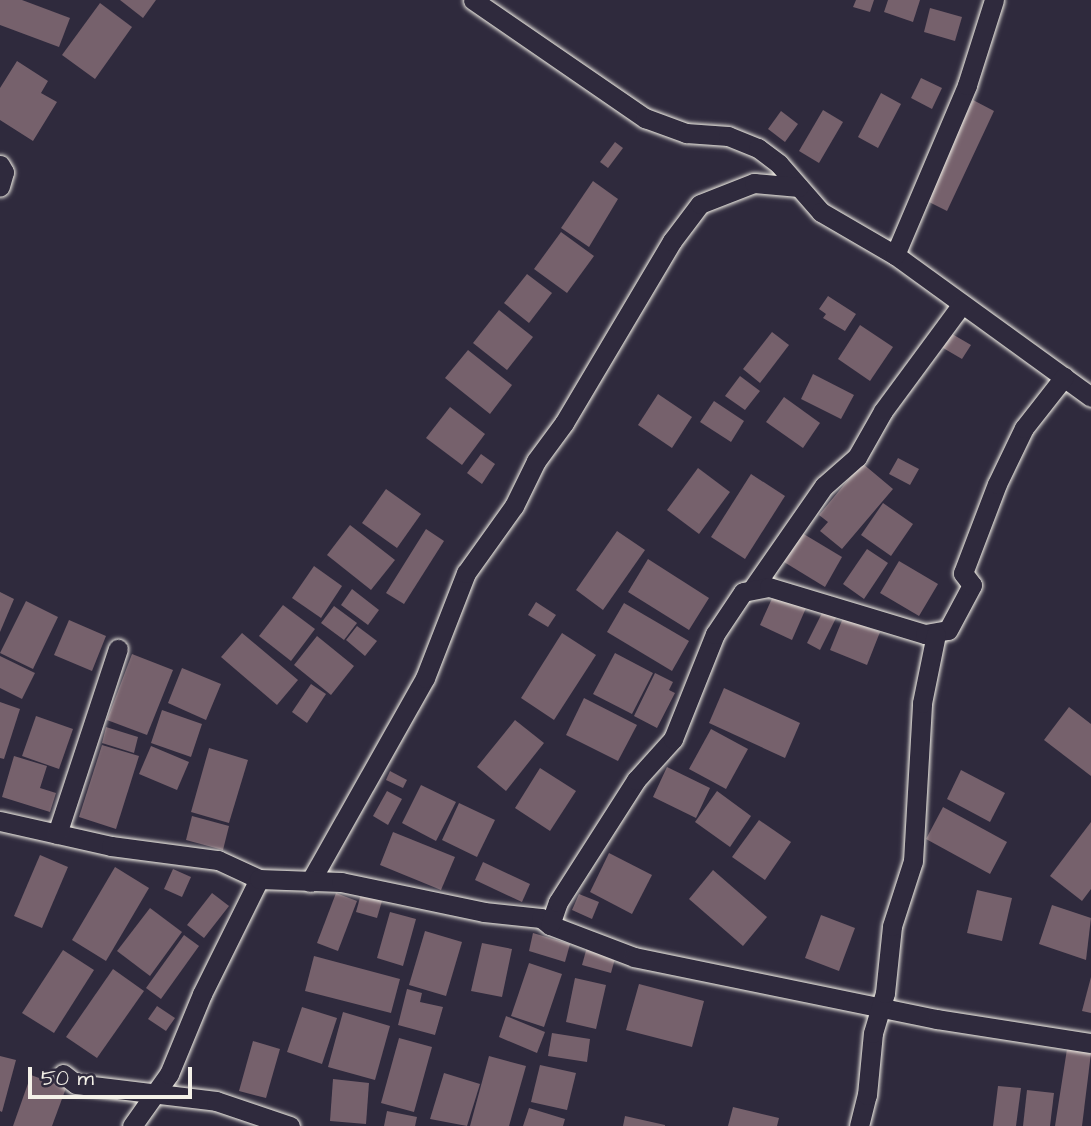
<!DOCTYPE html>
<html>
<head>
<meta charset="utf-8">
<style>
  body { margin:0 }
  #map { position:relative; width:1091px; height:1126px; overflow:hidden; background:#2f2a3d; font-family:"Architects Daughter",sans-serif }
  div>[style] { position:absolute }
  .building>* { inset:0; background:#76616c }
  .roads { filter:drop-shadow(0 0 2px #f4f1e8) drop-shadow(0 0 2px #f4f1e8) }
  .street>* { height:19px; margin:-9.5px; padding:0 9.5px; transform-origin:9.5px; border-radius:9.5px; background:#2f2a3d }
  span { translate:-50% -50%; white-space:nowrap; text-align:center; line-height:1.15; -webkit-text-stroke:5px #2f2a3d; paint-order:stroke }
  .scale { position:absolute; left:28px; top:1067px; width:164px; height:32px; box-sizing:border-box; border:4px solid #f4f1e8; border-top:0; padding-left:9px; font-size:21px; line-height:24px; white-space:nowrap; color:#f4f1e8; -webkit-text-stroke:5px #2f2a3d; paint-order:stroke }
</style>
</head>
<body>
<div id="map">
  <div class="building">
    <div style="clip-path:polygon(0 0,22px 0,70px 18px,59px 47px,0 25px)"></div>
    <div style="clip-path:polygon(120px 0,156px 0,143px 18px)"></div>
    <div style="clip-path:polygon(856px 0,874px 0,870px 12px,853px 7px)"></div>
    <div style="clip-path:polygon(888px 0,920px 0,913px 22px,884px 12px)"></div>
    <div style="clip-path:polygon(100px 3px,132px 27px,95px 79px,62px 55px)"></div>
    <div style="clip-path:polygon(930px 8px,962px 17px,955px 41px,924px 32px)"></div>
    <div style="clip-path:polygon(17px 61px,48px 81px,41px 93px,57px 102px,33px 141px,0 120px,0 88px)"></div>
    <div style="clip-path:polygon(921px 78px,942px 88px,932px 109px,911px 98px)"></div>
    <div style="clip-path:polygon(881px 93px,901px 104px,878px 148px,858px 137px)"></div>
    <div style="clip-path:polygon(973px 100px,994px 111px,947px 211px,925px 200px)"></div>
    <div style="clip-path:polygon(823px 110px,843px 122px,819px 163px,799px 151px)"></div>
    <div style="clip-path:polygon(781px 111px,798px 124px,785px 142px,768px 129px)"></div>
    <div style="clip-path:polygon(615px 142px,623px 148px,608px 168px,600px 162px)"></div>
    <div style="clip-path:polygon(593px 181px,618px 199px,589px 247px,561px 228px)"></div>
    <div style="clip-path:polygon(561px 232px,594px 256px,567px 293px,534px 269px)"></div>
    <div style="clip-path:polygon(527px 274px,552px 293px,529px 323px,504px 303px)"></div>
    <div style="clip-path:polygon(828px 296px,856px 314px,845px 331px,823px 318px,826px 314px,819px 309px)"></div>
    <div style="clip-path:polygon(499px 310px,533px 337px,507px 370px,473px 343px)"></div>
    <div style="clip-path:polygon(860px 325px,893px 347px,870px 381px,838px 359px)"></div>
    <div style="clip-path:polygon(947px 331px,971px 345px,962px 359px,938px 345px)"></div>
    <div style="clip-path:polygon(772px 332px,789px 345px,760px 383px,743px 369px)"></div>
    <div style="clip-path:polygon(468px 350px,512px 385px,490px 414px,445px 378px)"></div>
    <div style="clip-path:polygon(813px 374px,854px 395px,841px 419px,801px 399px)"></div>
    <div style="clip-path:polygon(740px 376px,760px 391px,745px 410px,725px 396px)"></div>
    <div style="clip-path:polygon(658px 394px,692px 417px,672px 448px,638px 425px)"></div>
    <div style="clip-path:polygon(784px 397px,820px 423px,803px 448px,766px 422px)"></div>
    <div style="clip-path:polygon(714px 401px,744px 421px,731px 442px,700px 422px)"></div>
    <div style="clip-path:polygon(450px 407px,485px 434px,462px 465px,426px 438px)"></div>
    <div style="clip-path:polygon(481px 454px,495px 464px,482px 484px,467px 473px)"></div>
    <div style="clip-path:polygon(898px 458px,919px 469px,910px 485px,889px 474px)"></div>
    <div style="clip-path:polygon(862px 463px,893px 489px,842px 549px,820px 531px,828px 522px,819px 515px)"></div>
    <div style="clip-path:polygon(698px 468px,730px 492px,699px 534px,667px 510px)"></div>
    <div style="clip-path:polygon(751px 474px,785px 496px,745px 559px,711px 537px)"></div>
    <div style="clip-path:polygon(386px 489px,421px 514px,397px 548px,362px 523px)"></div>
    <div style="clip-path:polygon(883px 503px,913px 524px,891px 556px,861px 535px)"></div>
    <div style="clip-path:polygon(350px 525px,395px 560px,371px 590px,327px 555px)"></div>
    <div style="clip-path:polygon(426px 529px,444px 541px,404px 604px,386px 593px)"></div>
    <div style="clip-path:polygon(617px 531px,645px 550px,603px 610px,576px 590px)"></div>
    <div style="clip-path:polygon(802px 533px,842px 557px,825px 587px,784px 562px)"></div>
    <div style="clip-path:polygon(867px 549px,888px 563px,864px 599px,843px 584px)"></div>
    <div style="clip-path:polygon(648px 559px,709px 598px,689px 630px,628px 592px)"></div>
    <div style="clip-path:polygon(899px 561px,938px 584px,919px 616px,880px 593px)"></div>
    <div style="clip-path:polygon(314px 566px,342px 586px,321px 618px,292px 598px)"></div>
    <div style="clip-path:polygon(352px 589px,379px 610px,368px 625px,341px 605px)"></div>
    <div style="clip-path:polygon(0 592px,14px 599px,0 632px)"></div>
    <div style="clip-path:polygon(774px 594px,806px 608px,792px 640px,760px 625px)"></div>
    <div style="clip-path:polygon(26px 601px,58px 617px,33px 669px,0 653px)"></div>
    <div style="clip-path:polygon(536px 602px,556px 615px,548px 627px,528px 615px)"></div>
    <div style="clip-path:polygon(624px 603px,689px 641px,672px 671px,607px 632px)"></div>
    <div style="clip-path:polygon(283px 605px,315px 629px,291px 661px,259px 636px)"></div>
    <div style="clip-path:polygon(334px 606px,357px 623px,344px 640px,321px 623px)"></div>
    <div style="clip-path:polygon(824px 609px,837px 616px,820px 650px,807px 643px)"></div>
    <div style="clip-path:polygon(843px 618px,880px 632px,867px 665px,830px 650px)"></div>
    <div style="clip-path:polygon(69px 620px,106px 636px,92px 671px,54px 655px)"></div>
    <div style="clip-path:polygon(357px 626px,377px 641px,365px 656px,346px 640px)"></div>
    <div style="clip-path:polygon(242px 633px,298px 680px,277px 705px,221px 657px)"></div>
    <div style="clip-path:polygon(562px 633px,596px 655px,554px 720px,521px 698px)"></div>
    <div style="clip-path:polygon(317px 636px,354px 666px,331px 695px,294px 665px)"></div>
    <div style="clip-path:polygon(615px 653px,653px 673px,632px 714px,593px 694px)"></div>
    <div style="clip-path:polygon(132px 654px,173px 670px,147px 735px,107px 720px)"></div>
    <div style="clip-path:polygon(0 656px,35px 673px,22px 699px,0 688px)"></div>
    <div style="clip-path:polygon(182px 668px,221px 684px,206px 720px,168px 703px)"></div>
    <div style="clip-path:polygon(655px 673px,673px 682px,669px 690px,675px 693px,657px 728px,634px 716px)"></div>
    <div style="clip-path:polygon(311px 684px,326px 694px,307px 723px,292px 712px)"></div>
    <div style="clip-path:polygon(724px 688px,800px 723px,785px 758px,709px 723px)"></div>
    <div style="clip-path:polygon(584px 698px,637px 725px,618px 761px,566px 735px)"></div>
    <div style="clip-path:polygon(0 702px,20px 709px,4px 759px,0 758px)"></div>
    <div style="clip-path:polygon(1069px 707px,1091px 724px,1091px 776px,1044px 740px)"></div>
    <div style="clip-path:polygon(162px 710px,202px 724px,191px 757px,151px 743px)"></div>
    <div style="clip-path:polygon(36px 716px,73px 729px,59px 769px,22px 756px)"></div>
    <div style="clip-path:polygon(515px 720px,544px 743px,506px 791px,477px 767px)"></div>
    <div style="clip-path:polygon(106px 727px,138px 737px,134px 753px,102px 743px)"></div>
    <div style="clip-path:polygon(711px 729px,748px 749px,726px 789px,689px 769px)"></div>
    <div style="clip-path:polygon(102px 745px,139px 756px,116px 829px,79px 817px)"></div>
    <div style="clip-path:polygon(151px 746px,189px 762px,177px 790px,139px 774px)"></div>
    <div style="clip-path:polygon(209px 748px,248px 760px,229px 823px,191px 812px)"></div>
    <div style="clip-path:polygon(14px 756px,47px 766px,40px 788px,56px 793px,50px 812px,2px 797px)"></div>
    <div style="clip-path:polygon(667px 767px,710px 788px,696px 818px,653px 797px)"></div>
    <div style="clip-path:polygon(540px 768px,576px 791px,550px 831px,515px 808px)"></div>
    <div style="clip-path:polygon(961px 770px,1005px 793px,990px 822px,947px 799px)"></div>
    <div style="clip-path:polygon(390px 771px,407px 780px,403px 788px,386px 780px)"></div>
    <div style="clip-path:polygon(421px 785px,456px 802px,436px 841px,402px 823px)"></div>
    <div style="clip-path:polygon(387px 791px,402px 799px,388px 825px,373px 816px)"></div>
    <div style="clip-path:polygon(717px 791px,751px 816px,730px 847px,695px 822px)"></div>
    <div style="clip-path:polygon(459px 803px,495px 820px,477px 857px,442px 840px)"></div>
    <div style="clip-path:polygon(943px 807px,1007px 842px,990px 874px,926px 839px)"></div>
    <div style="clip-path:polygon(192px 816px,229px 826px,223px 850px,186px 840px)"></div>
    <div style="clip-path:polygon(759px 820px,791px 842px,765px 880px,732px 857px)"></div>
    <div style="clip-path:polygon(1091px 822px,1091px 889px,1082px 901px,1050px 876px)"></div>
    <div style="clip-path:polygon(393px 832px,455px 857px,441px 890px,380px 865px)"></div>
    <div style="clip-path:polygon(609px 853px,652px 875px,632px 914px,590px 892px)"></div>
    <div style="clip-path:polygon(40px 855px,68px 867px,42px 928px,14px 916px)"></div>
    <div style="clip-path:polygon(483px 862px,530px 884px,522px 902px,475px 880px)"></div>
    <div style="clip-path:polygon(115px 867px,149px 888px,106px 961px,72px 940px)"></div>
    <div style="clip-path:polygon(173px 869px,191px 877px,182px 897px,164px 889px)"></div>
    <div style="clip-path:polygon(713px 870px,767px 917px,743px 946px,689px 899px)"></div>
    <div style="clip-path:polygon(977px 890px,1012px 898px,1002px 941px,967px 933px)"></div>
    <div style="clip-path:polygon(212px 893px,229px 906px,204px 938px,187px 925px)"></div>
    <div style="clip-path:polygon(336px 893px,357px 901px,338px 951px,317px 943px)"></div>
    <div style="clip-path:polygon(361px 894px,382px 901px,377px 918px,356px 912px)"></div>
    <div style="clip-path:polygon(579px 894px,599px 902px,592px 919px,572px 910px)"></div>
    <div style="clip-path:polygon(1052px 905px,1091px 918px,1086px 960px,1039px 944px)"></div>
    <div style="clip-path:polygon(150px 908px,182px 932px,150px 976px,117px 951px)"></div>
    <div style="clip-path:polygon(390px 912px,416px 919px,403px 966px,377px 958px)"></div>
    <div style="clip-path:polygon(821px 915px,855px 928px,839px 971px,805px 958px)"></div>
    <div style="clip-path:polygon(425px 931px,462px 942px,446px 996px,409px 985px)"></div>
    <div style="clip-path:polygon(533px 933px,570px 944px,565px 962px,529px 951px)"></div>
    <div style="clip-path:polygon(184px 935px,199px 946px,161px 999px,146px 988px)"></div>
    <div style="clip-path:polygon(482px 943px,512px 949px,502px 997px,471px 991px)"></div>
    <div style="clip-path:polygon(587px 947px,616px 955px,611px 973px,582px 965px)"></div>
    <div style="clip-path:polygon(63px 950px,94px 970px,54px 1033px,22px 1013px)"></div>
    <div style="clip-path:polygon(314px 956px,400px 979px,391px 1013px,305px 991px)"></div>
    <div style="clip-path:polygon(529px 963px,562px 974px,544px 1027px,511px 1016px)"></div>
    <div style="clip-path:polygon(113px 969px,144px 991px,97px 1058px,66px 1037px)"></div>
    <div style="clip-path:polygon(1091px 977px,1091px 1013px,1082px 1011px)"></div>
    <div style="clip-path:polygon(575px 978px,606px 985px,596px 1029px,566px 1022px)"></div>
    <div style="clip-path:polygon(639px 984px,704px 1001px,692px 1047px,626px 1030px)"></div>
    <div style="clip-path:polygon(407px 989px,422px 993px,420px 1002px,443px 1007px,435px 1035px,398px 1025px)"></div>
    <div style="clip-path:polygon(157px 1006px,175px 1018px,166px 1031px,148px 1019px)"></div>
    <div style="clip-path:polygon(302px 1007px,337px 1018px,322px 1064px,287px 1052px)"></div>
    <div style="clip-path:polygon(343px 1012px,390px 1026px,375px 1080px,328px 1067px)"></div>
    <div style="clip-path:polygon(506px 1016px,545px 1032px,537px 1053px,499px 1037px)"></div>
    <div style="clip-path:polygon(552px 1033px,590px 1039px,587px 1062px,548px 1056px)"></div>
    <div style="clip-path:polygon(399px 1038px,432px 1047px,414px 1112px,381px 1103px)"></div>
    <div style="clip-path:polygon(253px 1041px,280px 1049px,266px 1098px,239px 1091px)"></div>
    <div style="clip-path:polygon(1067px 1049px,1091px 1053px,1082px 1126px,1055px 1126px)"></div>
    <div style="clip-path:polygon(0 1056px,16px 1060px,2px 1112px,0 1111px)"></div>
    <div style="clip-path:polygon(489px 1056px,526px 1066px,509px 1126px,470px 1126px)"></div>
    <div style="clip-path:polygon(540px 1065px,576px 1073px,567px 1110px,531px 1102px)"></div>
    <div style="clip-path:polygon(444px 1073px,480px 1084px,467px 1126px,430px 1119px)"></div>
    <div style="clip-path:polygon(31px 1075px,66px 1088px,52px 1126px,13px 1126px)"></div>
    <div style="clip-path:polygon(333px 1079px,369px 1083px,366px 1124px,330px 1121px)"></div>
    <div style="clip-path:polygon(998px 1086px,1021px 1088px,1016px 1126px,993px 1126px)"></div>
    <div style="clip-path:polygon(1027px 1090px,1054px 1093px,1050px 1126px,1023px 1126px)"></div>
    <div style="clip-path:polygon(733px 1107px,779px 1118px,777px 1126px,728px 1126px)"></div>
    <div style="clip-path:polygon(529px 1108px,565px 1119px,563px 1126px,523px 1126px)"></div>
    <div style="clip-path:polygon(387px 1111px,417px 1117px,415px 1126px,384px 1126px)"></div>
    <div style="clip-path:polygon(625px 1116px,665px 1125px,665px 1126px,623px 1126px)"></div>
  </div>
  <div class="roads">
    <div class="street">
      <div style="left:473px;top:0;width:209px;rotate:34.5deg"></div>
      <div style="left:645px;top:118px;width:44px;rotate:20.1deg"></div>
      <div style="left:686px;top:133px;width:42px;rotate:4.1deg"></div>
      <div style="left:728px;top:136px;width:32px;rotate:22deg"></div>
      <div style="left:758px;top:148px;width:26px;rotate:37deg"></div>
      <div style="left:779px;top:164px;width:64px;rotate:48.8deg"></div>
      <div style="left:821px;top:212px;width:86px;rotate:30.2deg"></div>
      <div style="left:895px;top:255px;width:242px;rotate:35.9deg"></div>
      <div style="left:0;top:165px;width:8px;rotate:60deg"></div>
      <div style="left:4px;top:172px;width:15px;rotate:106deg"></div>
      <div style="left:895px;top:255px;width:185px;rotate:-67deg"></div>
      <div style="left:967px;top:85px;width:89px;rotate:-72.4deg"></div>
      <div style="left:753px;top:588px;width:124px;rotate:-55.2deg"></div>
      <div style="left:824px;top:486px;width:44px;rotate:-41.3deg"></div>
      <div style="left:857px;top:457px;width:53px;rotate:-60.5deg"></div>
      <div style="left:883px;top:411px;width:133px;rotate:-53.6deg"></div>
      <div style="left:0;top:821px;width:114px;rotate:12.7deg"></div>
      <div style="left:111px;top:846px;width:108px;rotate:7.5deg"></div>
      <div style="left:218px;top:860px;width:45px;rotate:24.9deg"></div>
      <div style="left:57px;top:834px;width:195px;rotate:-71.8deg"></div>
      <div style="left:310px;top:882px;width:234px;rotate:-60.6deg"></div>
      <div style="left:425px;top:678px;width:113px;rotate:-68.7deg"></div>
      <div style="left:466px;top:573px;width:82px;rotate:-54.4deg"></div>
      <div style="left:514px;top:506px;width:50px;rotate:-63.9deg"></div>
      <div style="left:536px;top:461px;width:47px;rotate:-53.6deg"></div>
      <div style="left:564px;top:423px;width:212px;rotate:-59.3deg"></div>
      <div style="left:672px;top:241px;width:46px;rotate:-52.9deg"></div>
      <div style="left:700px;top:204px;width:58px;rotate:-21.3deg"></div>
      <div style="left:754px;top:183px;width:45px;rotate:5.1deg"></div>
      <div style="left:550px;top:925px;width:90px;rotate:20.9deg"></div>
      <div style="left:634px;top:957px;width:309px;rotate:11.6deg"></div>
      <div style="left:937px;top:1019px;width:156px;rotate:8.9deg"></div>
      <div style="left:63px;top:1074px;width:16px;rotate:38deg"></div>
      <div style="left:76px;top:1084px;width:141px;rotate:6.9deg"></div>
      <div style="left:216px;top:1101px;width:78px;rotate:18.7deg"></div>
      <div style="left:132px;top:1126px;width:64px;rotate:-54.6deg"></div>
      <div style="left:169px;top:1074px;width:87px;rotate:-67.6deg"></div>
      <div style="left:202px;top:994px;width:128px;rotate:-63.6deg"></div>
      <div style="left:259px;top:879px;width:82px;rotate:2.1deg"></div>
      <div style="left:341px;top:882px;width:146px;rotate:11.8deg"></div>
      <div style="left:484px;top:912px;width:57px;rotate:6deg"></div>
      <div style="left:541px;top:918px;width:11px;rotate:38deg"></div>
      <div style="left:550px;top:925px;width:24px;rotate:-71deg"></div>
      <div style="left:558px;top:902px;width:145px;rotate:-57.4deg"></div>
      <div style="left:636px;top:780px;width:55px;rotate:-47.9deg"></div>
      <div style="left:673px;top:739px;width:113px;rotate:-68.2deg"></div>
      <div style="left:715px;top:634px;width:50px;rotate:-56.3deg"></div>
      <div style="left:743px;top:592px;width:26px;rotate:-11deg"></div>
      <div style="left:769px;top:587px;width:163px;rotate:16.8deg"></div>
      <div style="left:925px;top:634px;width:23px;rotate:-10deg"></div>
      <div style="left:948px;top:630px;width:51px;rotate:-61.9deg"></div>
      <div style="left:972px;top:585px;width:15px;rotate:-127deg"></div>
      <div style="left:963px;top:573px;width:95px;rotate:-69.1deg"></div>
      <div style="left:997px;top:484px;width:62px;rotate:-64.3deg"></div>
      <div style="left:1024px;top:428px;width:65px;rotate:-51.9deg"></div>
      <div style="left:859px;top:1126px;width:32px;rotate:-76deg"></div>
      <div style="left:867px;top:1095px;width:62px;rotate:-84.5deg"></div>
      <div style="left:873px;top:1033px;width:42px;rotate:-73.3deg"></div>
      <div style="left:885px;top:993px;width:67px;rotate:-84deg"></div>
      <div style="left:892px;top:926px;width:68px;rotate:-72.1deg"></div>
      <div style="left:913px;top:861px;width:158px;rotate:-86.7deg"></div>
      <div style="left:922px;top:703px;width:70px;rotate:-78.5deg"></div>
    </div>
  </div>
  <div class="scale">50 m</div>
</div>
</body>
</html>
